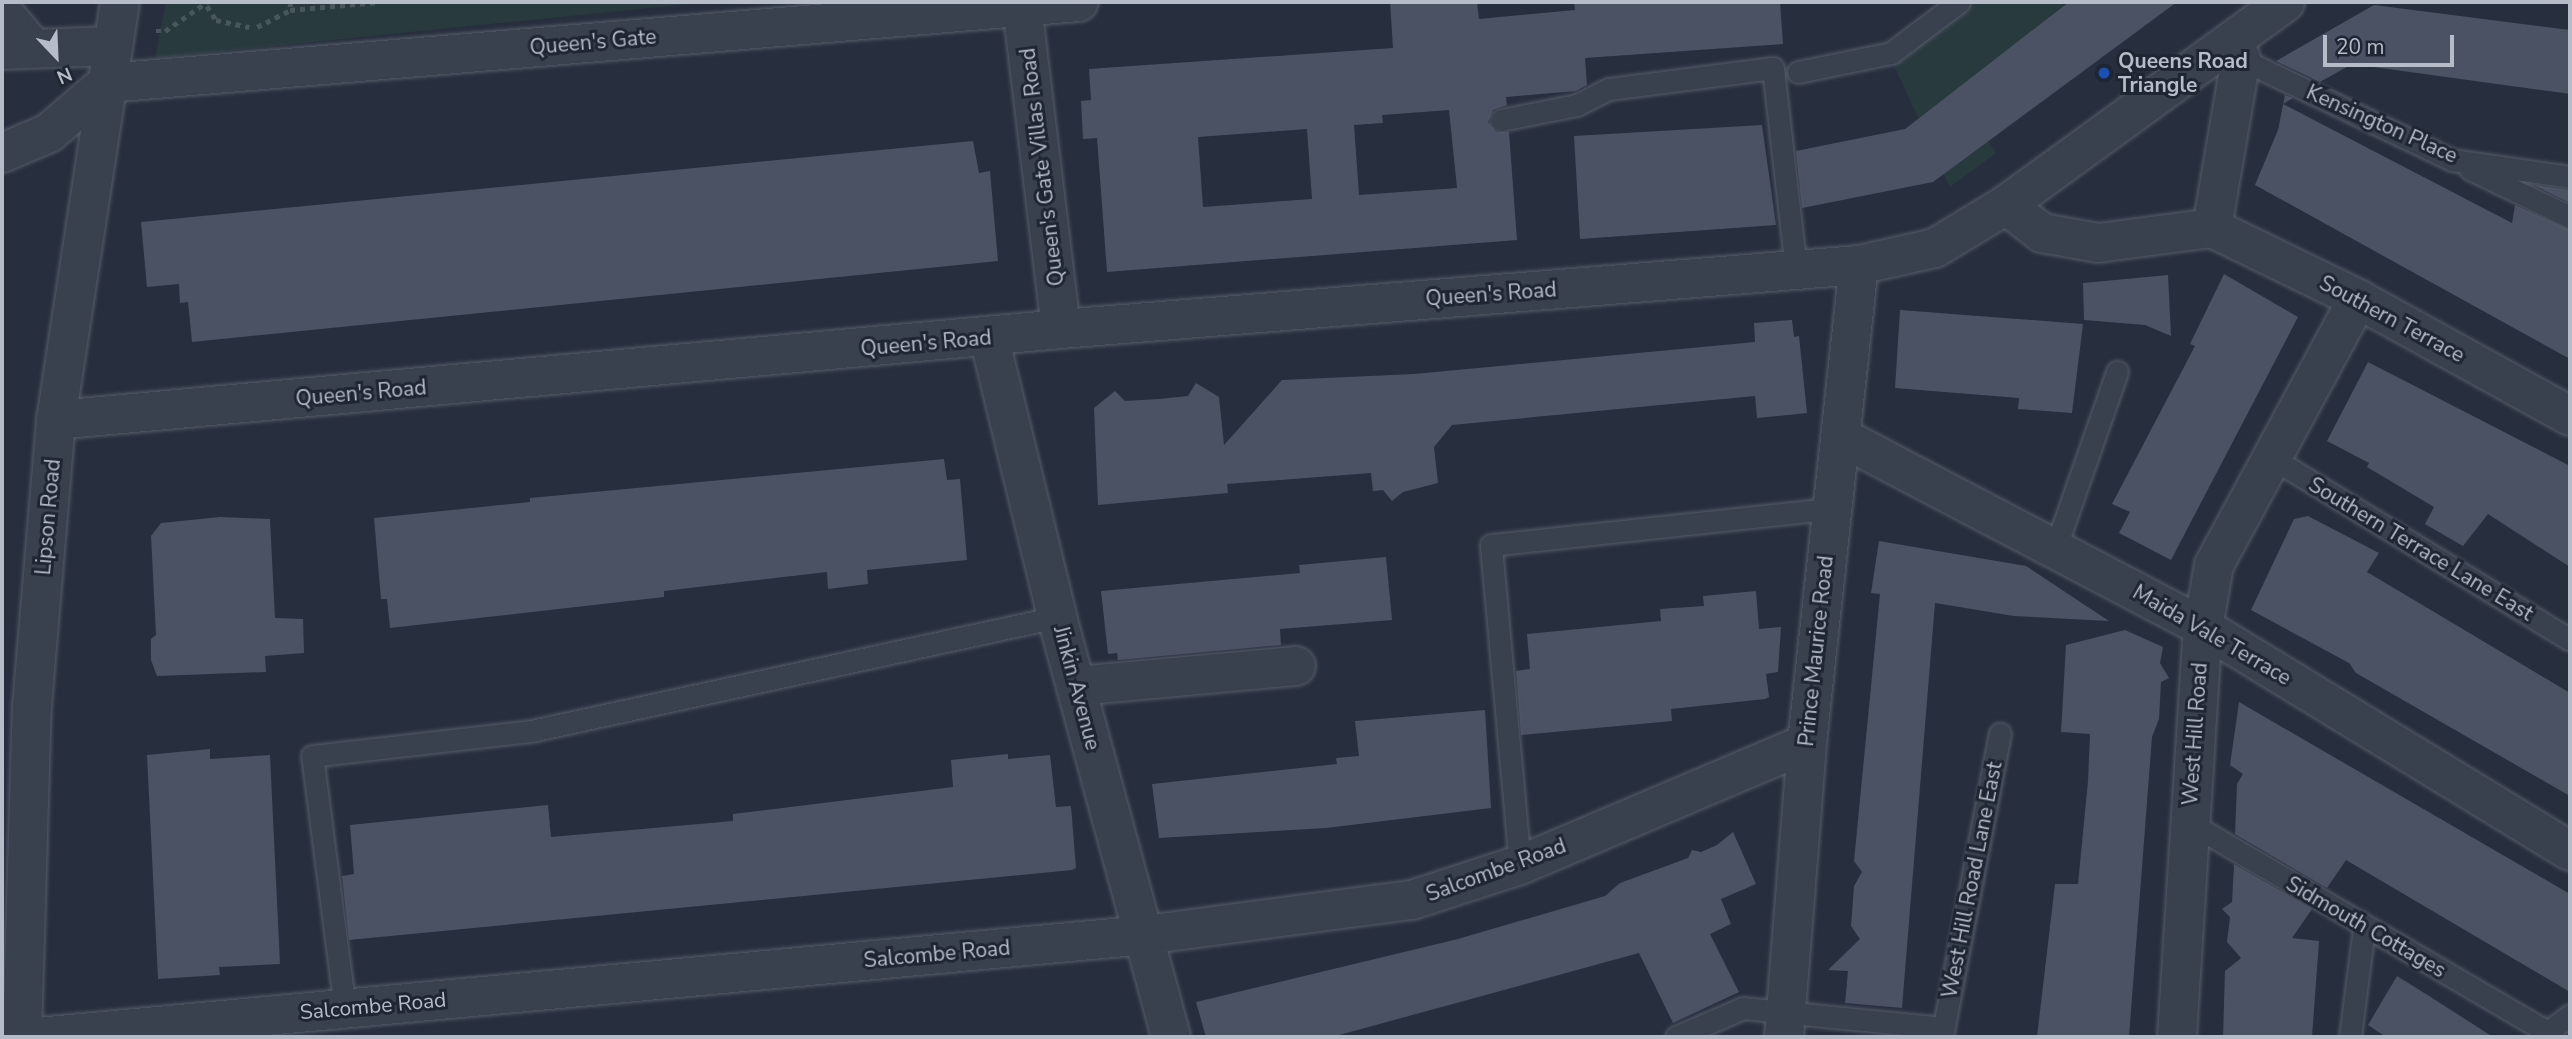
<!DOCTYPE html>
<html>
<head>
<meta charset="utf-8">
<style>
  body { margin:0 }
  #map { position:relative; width:2572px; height:1039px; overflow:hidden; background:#272e3e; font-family:"Nunito Sans",sans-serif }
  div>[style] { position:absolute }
  .green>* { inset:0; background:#293a3f }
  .building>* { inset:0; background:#4b5264 }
  .path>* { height:4.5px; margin-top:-2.25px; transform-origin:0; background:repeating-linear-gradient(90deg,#47575c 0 5px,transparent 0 10px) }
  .roads { filter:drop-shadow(0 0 2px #555c69) drop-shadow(0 0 2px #555c69) }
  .lane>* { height:21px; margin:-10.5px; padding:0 10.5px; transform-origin:10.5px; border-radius:10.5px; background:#3a414e }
  .street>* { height:38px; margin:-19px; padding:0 19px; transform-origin:19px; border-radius:19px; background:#3a414e }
  .dots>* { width:19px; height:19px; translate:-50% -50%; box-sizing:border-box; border:4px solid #1f2633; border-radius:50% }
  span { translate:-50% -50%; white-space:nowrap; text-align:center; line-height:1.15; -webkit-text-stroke:6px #1f2633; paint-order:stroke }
  .street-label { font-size:21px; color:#b7bcc9 }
  .poi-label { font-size:21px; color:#b7bcc9; font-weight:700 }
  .left { translate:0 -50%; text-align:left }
  .frame { position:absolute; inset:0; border:4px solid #b7bcc9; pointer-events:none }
  .north { position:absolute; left:21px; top:21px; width:70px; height:70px; -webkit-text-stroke:5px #1f2633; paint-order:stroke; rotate:157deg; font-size:19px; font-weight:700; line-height:28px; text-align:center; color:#b7bcc9 }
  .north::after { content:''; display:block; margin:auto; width:24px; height:32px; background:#b7bcc9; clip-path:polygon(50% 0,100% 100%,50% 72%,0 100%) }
  .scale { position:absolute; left:2323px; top:35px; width:131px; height:32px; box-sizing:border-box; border:4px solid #b7bcc9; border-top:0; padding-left:9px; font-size:21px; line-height:24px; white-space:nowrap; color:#b7bcc9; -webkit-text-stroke:5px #1f2633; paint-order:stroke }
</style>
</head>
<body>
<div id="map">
  <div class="green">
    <div style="clip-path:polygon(166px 2px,708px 2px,155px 58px)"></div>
    <div style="clip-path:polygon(1966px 2px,2071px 2px,1924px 114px,1988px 141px,1996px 153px,1950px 187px,1891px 59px)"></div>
  </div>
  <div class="building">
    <div style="clip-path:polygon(evenodd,1390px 2px,1477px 2px,1479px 19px,1575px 10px,1574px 2px,1780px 2px,1783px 44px,1585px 58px,1587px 85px,1576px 91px,1506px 97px,1507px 105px,1493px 110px,1488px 122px,1496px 132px,1509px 132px,1517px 240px,1107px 272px,1097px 138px,1083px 139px,1081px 101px,1091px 100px,1089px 69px,1393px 48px,1390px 2px,1449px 110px,1457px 188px,1359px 195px,1354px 125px,1383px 123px,1382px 115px,1449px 110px,1390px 2px,1307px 129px,1312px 199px,1203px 207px,1198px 137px,1307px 129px)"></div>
    <div style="clip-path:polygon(2069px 2px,2177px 2px,1933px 182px,1802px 208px,1796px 151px,1905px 129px)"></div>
    <div style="clip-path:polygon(2374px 5px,2570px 30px,2570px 94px,2352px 64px,2320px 82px,2276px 61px)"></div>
    <div style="clip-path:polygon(2285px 95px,2293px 98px,2283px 104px,2512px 223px,2515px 205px,2570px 230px,2570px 359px,2255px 185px,2278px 130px)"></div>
    <div style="clip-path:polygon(1762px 125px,1776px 225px,1580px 239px,1574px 136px)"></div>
    <div style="clip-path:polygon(973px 141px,979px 173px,990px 171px,998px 261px,192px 342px,188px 302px,180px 303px,179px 284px,147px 287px,141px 222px)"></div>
    <div style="clip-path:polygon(2534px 185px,2570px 190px,2570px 203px)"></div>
    <div style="clip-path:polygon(2224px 274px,2298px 317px,2171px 560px,2119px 533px,2130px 512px,2112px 504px,2195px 346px,2190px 344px)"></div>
    <div style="clip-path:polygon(2168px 275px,2171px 336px,2145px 325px,2084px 320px,2083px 283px)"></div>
    <div style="clip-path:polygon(1900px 310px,2083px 324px,2072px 413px,2018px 409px,2019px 398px,1895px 388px)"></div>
    <div style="clip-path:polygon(1792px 320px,1794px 337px,1799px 336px,1807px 413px,1757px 418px,1755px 396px,1452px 425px,1434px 447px,1438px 483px,1403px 492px,1392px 501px,1383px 490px,1373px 491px,1371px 473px,1227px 484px,1228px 493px,1098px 505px,1094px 408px,1115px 391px,1125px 401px,1159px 399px,1188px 396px,1196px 383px,1219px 397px,1224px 445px,1282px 380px,1414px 374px,1755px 342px,1754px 323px)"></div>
    <div style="clip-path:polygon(2368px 362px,2570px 466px,2570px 567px,2488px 514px,2463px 546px,2425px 524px,2434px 507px,2367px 467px,2369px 463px,2327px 441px)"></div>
    <div style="clip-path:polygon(944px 459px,947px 480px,960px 479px,967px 560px,867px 570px,868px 584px,828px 589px,827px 572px,664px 591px,664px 597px,390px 628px,387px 599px,381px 599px,374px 518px,530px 502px,530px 498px)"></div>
    <div style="clip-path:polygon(2308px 516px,2379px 553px,2367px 572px,2570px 693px,2570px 796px,2356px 673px,2349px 663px,2251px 610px,2294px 519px)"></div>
    <div style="clip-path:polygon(220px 517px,270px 519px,275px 618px,303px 619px,304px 653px,265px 656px,266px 672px,157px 676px,151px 660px,151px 639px,156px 635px,151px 536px,161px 523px)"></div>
    <div style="clip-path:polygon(1879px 541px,2026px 566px,2109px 621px,2014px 616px,1935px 603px,1902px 1008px,1845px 1003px,1848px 971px,1828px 970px,1860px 939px,1851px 926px,1854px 886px,1862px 872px,1854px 861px,1880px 594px,1871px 593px)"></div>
    <div style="clip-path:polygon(1386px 557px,1392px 620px,1280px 629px,1281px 645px,1118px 660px,1117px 653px,1108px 654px,1101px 591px,1300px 573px,1299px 565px)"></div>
    <div style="clip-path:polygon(1756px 591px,1759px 629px,1781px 627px,1778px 672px,1766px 674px,1769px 697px,1765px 699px,1671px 709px,1672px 721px,1521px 735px,1516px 671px,1530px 669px,1527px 634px,1661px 621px,1660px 609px,1704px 606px,1703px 596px)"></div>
    <div style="clip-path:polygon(2125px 630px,2163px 647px,2160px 663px,2169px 678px,2161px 682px,2159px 719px,2152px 737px,2129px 1037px,2037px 1037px,2055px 884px,2078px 884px,2088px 781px,2090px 734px,2061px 732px,2066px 645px)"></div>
    <div style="clip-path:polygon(2239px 702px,2570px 894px,2570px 992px,2346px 860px,2327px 888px,2235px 834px,2237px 784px,2243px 774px,2230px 765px)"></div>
    <div style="clip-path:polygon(1485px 710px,1491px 808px,1326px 828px,1159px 838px,1152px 784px,1337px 764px,1336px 758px,1359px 756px,1355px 721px)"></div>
    <div style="clip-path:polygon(210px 749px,210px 759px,270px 755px,280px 964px,219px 967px,220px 975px,158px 979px,147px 755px)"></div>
    <div style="clip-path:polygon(1008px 754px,1008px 759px,1050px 755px,1056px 807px,1071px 806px,1076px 868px,1072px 870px,349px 940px,342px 876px,354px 874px,350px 825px,548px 805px,551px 837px,733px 821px,733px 814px,953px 787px,951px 760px)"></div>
    <div style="clip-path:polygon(1733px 832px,1756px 884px,1721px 899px,1731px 924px,1710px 934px,1739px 992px,1673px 1023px,1639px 953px,1332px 1037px,1206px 1037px,1196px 1002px,1458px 939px,1605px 896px,1620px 883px,1688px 858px,1692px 850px,1701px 852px,1717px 845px)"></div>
    <div style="clip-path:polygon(2234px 864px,2312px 909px,2292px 938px,2319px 941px,2312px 1037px,2223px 1037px,2225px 971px,2241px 958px,2227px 942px,2230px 917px,2222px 909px,2232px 902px)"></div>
    <div style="clip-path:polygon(2397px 976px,2426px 994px,2493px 1037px,2386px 1037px,2368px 1025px)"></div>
  </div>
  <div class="path">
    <div style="left:291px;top:2px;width:8px;rotate:97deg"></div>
    <div style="left:290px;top:10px;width:88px;rotate:-5.2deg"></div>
    <div style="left:207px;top:6px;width:17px;rotate:57deg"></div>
    <div style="left:216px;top:20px;width:34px;rotate:12deg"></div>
    <div style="left:257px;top:27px;width:37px;rotate:-27deg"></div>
    <div style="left:156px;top:31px;width:9px"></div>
    <div style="left:165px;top:31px;width:51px;rotate:-34.6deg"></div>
  </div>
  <div class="roads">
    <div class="lane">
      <div style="left:2241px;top:59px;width:234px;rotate:25.6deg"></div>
      <div style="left:2452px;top:160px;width:119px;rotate:8.2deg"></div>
      <div style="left:1798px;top:72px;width:95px;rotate:-11.5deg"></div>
      <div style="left:1891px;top:53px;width:85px;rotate:-36.9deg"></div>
      <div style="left:1501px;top:120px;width:77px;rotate:-11.2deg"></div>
      <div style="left:1577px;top:105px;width:36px;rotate:-27deg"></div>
      <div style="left:1609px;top:89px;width:165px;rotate:-7.3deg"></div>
      <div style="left:1773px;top:68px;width:203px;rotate:83.5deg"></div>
      <div style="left:2470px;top:169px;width:111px;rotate:25.6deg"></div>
      <div style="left:2272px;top:458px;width:349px;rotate:31.4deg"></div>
      <div style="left:2055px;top:549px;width:188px;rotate:-70.7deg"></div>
      <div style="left:2188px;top:822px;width:415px;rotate:30.3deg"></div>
      <div style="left:1520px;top:865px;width:321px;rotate:-95.2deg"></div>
      <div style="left:1491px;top:545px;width:341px;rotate:-6.1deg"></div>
      <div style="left:345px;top:1009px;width:255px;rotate:-97.4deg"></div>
      <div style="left:312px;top:756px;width:220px;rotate:-6.5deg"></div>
      <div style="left:531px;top:731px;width:538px;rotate:-12.23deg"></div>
      <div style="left:1676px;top:1037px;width:73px;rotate:-23.4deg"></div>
      <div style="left:1743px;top:1008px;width:201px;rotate:5.7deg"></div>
      <div style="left:1942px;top:1037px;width:309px;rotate:-79.2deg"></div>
      <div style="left:2350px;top:1037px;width:111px;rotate:-82.7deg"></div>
      <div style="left:2541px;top:1037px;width:36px;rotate:-37deg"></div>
    </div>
    <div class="street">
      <div style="left:1022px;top:6px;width:325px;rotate:83.1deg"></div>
      <div style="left:2px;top:11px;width:48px;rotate:50deg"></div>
      <div style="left:2px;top:50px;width:109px;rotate:-2.1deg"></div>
      <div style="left:2px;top:153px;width:51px;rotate:-23.1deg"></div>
      <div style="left:49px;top:133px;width:77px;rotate:-40.8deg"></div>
      <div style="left:107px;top:83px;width:975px;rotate:-4.76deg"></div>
      <div style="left:2006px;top:205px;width:46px;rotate:37.9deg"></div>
      <div style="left:2042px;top:233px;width:57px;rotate:10.1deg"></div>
      <div style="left:2098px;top:243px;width:115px;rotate:-7.5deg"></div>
      <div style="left:2212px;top:228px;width:162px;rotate:25.9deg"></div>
      <div style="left:2358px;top:299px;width:242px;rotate:28.9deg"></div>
      <div style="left:2212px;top:228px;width:171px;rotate:-80.3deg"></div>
      <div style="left:2241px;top:59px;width:20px;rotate:-114deg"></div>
      <div style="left:989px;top:337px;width:288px;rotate:76.3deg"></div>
      <div style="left:1057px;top:617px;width:435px;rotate:74.8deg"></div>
      <div style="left:56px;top:420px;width:1009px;rotate:-5.17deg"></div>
      <div style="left:1061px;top:329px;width:801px;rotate:-4.59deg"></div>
      <div style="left:1859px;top:265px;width:78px;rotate:-12.6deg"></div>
      <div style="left:1935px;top:248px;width:83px;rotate:-31.2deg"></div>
      <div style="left:2006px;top:205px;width:345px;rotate:-36deg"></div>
      <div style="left:1843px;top:438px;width:407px;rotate:27.7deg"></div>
      <div style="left:2203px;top:627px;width:430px;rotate:31.4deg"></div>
      <div style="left:1076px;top:686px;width:221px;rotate:-5.2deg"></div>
      <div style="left:22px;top:1037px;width:331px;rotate:-88.3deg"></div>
      <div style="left:32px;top:706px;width:287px;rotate:-85.2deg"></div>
      <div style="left:56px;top:420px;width:423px;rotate:-81.3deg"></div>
      <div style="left:38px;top:1037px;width:1112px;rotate:-5.26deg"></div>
      <div style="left:1145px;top:935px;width:269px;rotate:-7.5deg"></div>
      <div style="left:1412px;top:900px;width:114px;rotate:-18deg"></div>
      <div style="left:1520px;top:865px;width:312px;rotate:-23deg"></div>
      <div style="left:1784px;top:1037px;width:295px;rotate:-85.5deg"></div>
      <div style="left:1807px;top:743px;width:481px;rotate:-83.8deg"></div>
      <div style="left:2177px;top:1037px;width:411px;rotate:-86.4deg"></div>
      <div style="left:2203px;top:627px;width:63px;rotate:-79.9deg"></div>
      <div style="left:2214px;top:565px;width:302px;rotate:-61.6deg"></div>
    </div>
  </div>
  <div class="dots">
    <div style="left:2104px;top:73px;background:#1a4fb4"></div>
  </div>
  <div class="street-label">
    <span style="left:593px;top:42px;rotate:-5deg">Queen's Gate</span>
    <span style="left:2382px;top:124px;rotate:24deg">Kensington Place</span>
    <span style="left:1042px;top:167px;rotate:-97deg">Queen's Gate Villas Road</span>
    <span style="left:1491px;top:294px;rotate:-4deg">Queen's Road</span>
    <span style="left:2392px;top:319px;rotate:28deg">Southern Terrace</span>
    <span style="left:926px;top:343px;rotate:-5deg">Queen's Road</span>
    <span style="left:361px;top:393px;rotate:-5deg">Queen's Road</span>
    <span style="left:48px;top:517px;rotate:-85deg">Lipson Road</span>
    <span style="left:2421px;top:549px;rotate:31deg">Southern Terrace Lane East</span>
    <span style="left:2212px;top:635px;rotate:30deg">Maida Vale Terrace</span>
    <span style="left:1816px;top:651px;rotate:-84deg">Prince Maurice Road</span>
    <span style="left:1077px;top:688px;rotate:75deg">Jinkin Avenue</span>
    <span style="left:2195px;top:734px;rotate:-86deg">West Hill Road</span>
    <span style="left:1496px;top:870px;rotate:-20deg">Salcombe Road</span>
    <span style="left:1972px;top:880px;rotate:-79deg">West Hill Road Lane East</span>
    <span style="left:2366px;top:927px;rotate:30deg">Sidmouth Cottages</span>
    <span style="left:937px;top:954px;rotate:-5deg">Salcombe Road</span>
    <span style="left:373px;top:1006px;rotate:-5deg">Salcombe Road</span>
  </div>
  <div class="poi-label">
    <span class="left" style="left:2118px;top:73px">Queens Road<br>Triangle</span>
  </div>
  <div class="frame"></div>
  <div class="north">N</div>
  <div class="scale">20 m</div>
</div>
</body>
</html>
